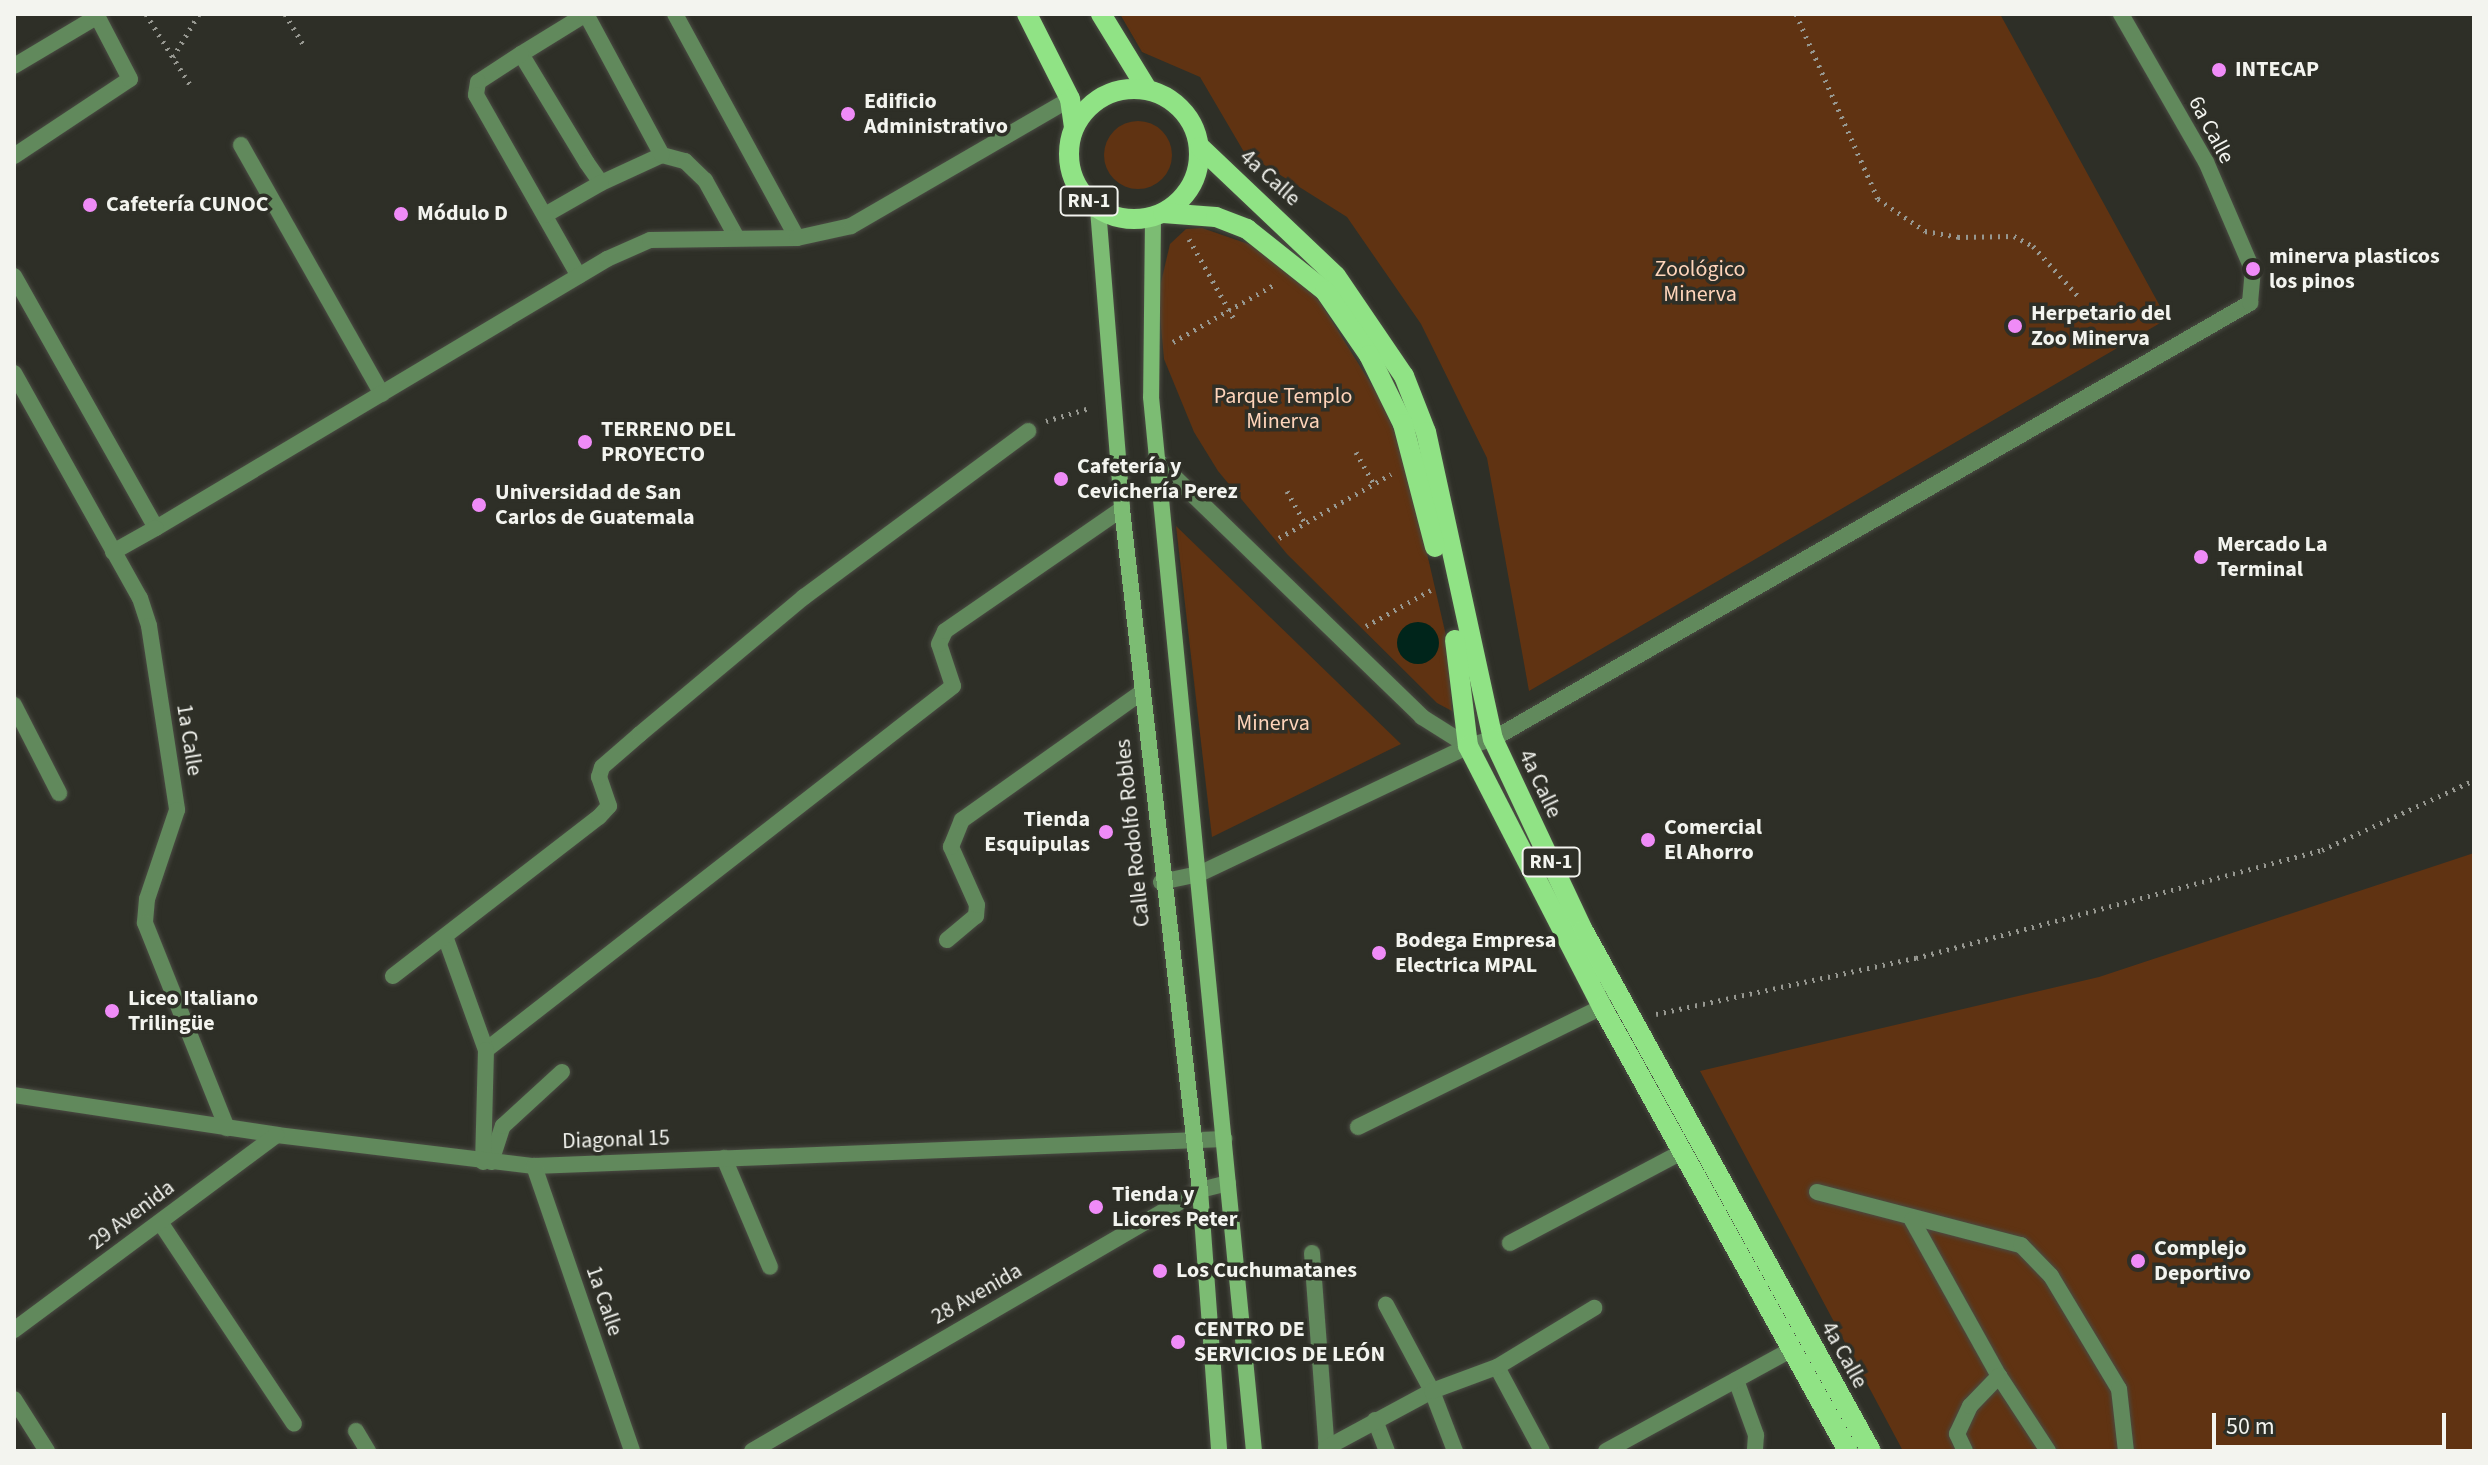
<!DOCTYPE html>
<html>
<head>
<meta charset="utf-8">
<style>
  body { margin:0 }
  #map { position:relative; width:2488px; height:1465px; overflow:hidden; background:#2e2f27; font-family:"Source Sans 3",sans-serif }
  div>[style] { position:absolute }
  .green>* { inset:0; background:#603312 }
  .round { border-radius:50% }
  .water>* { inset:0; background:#00251b }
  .path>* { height:5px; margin-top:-2.5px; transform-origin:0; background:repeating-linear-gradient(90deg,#979891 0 2px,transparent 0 8px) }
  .roads { filter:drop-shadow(0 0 2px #4a4b43) drop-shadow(0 0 2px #4a4b43) }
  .lane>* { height:16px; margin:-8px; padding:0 8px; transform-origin:8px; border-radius:8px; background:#61895c }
  .street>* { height:16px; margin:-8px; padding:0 8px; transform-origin:8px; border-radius:8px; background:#61895c }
  .secondary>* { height:16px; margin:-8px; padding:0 8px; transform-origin:8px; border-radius:8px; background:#7cbc73 }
  .primary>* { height:20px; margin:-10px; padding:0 10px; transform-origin:10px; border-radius:10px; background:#90e385 }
  .primary>.ring { margin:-10px; padding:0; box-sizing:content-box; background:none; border:20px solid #90e385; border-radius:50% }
  .dots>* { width:22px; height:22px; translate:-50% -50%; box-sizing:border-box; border:4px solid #2e2f27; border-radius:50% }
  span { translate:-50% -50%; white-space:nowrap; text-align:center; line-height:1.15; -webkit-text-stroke:7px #2e2f27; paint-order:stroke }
  .shield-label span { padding:2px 6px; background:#2e2f27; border:2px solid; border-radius:6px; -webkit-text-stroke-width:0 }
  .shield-label { font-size:20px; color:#f3f4ef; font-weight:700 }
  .poi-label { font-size:22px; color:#f3f4ef; font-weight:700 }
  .left { translate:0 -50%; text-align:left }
  .right { translate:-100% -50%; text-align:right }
  .street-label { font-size:22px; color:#f3f4ef }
  .park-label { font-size:22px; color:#fed4ba }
  .frame { position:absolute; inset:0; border:16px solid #f3f4ef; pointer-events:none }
  .scale { position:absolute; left:2212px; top:1413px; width:234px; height:36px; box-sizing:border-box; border:4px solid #f3f4ef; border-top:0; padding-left:10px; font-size:24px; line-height:28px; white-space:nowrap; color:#f3f4ef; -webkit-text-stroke:6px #2e2f27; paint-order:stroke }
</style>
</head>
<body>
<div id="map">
  <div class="green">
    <div style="clip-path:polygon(1120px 14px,2000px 14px,2167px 319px,1529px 691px,1487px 458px,1421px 324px,1347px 217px,1244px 152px,1200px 77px,1142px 52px)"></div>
    <div class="round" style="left:1104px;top:121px;width:68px;height:68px"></div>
    <div style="clip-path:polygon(1202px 228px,1260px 248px,1312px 289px,1381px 400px,1404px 454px,1447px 640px,1452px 711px,1437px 703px,1287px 554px,1218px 471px,1194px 432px,1164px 359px,1158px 295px,1170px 244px,1186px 229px)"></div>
    <div style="clip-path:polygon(1176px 526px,1401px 744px,1212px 837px)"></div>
    <div style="clip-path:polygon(2474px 853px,2474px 1451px,1903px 1451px,1700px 1071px,2099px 977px)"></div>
  </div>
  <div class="water">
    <div class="round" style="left:1397px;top:622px;width:42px;height:42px"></div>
  </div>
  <div class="path">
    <div style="left:146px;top:14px;width:87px;rotate:58.1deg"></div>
    <div style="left:285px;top:14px;width:35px;rotate:59deg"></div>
    <div style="left:1796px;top:14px;width:202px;rotate:66.1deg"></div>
    <div style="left:1878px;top:199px;width:57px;rotate:34.2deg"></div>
    <div style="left:1925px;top:231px;width:34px;rotate:10deg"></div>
    <div style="left:1958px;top:237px;width:56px;rotate:-1deg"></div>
    <div style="left:2014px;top:236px;width:21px;rotate:28deg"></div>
    <div style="left:2033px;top:246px;width:67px;rotate:48deg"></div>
    <div style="left:173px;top:57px;width:50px;rotate:-58.8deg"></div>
    <div style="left:1189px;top:239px;width:90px;rotate:60.6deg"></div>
    <div style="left:1173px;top:342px;width:117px;rotate:-29.6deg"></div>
    <div style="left:1046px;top:421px;width:46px;rotate:-16.5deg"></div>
    <div style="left:1356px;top:452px;width:37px;rotate:61deg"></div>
    <div style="left:1287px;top:491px;width:37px;rotate:61deg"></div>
    <div style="left:1279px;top:538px;width:129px;rotate:-29.7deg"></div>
    <div style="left:1366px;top:626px;width:74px;rotate:-29deg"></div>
    <div style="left:1656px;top:1014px;width:266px;rotate:-12.2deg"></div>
    <div style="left:1916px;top:958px;width:420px;rotate:-14.9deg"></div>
    <div style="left:2322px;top:850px;width:167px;rotate:-24.7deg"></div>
  </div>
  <div class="roads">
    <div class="lane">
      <div style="left:586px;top:14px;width:76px;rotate:148.4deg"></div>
      <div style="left:521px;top:54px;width:127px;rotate:58.8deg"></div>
      <div style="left:587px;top:163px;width:24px;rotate:55deg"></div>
      <div style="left:601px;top:183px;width:67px;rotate:-24.7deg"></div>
      <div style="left:662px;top:155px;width:24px;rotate:15deg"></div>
      <div style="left:685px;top:161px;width:28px;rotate:44deg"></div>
      <div style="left:705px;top:180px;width:66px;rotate:61.1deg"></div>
      <div style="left:586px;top:14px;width:160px;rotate:61.7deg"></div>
      <div style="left:675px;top:14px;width:255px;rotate:61.4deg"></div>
      <div style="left:521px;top:54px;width:51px;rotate:146.9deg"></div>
      <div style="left:478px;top:82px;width:13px;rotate:99deg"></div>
      <div style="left:476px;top:95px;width:208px;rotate:60.4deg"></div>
      <div style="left:14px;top:66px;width:98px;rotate:-30.8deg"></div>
      <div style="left:241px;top:145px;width:286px;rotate:60.5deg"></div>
      <div style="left:14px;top:156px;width:139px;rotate:-33.6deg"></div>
      <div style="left:130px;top:79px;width:73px;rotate:-117.6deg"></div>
      <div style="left:545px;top:215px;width:64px;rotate:-29.7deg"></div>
      <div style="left:14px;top:276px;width:289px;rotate:60.6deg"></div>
      <div style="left:156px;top:528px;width:525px;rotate:-30.81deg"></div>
      <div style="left:607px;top:259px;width:47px;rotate:-23.8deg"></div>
      <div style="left:650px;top:240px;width:147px;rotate:-0.8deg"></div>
      <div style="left:797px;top:238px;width:55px;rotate:-12.5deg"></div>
      <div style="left:851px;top:226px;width:253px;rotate:-30.1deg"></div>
      <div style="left:113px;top:552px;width:49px;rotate:-29.2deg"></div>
      <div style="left:486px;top:1050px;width:592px;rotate:-37.93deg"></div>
      <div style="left:953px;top:686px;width:44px;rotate:-108.4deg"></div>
      <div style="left:939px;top:644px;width:14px;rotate:-65deg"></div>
      <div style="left:945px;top:631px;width:215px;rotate:-34.6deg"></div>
      <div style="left:1358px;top:1127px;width:272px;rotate:-26.2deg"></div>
      <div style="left:724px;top:1158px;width:118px;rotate:67.1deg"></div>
      <div style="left:491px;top:1162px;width:38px;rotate:-72deg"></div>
      <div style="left:503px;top:1126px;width:80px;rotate:-42.5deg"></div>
      <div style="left:1817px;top:1192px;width:211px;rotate:14.6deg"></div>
      <div style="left:2021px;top:1245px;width:43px;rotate:45.9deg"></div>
      <div style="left:2051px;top:1276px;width:132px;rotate:59deg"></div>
      <div style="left:2119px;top:1389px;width:62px;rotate:83.6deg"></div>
      <div style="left:1912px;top:1220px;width:179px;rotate:60.9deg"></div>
      <div style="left:1999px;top:1376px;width:90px;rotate:56.8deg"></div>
      <div style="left:1510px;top:1243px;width:195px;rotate:-27.9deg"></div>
      <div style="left:1312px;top:1253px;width:199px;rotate:85.7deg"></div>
      <div style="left:1736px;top:1380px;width:59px;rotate:70deg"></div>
      <div style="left:1756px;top:1435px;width:16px;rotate:94deg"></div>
      <div style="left:1375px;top:1420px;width:33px;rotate:69deg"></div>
      <div style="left:1326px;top:1448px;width:120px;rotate:-28.3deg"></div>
      <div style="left:1432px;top:1391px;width:98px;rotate:-118.1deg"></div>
      <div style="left:1455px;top:1451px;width:64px;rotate:-111deg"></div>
      <div style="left:1432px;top:1391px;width:69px;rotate:-20.3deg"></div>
      <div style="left:1542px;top:1451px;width:95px;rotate:-118.2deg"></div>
      <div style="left:1497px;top:1367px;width:114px;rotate:-31.3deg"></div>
      <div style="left:1606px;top:1451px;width:212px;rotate:-28.7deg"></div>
      <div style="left:1965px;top:1451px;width:19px;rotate:-115deg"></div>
      <div style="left:1957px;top:1434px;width:31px;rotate:-65deg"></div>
      <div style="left:1970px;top:1406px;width:42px;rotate:-46deg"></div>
    </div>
    <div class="street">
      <div style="left:14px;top:373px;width:258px;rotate:60.8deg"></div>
      <div style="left:140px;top:598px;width:29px;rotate:72deg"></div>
      <div style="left:149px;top:626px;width:186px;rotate:81.3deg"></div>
      <div style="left:177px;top:810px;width:94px;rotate:108.6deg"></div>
      <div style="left:147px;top:899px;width:24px;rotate:95deg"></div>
      <div style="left:145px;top:923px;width:221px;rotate:68.2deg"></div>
      <div style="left:1157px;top:460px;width:369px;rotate:44.1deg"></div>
      <div style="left:1422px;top:717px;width:54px;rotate:32.2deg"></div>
      <div style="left:14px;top:705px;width:99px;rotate:62.9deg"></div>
      <div style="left:1161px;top:882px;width:39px;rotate:-12deg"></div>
      <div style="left:1199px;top:874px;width:298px;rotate:-25.4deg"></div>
      <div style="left:1468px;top:746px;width:26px;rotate:-16deg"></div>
      <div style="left:1493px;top:739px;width:874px;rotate:-29.94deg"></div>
      <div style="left:2250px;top:303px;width:32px;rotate:-85deg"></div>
      <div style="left:2253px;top:271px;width:119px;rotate:-113.3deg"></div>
      <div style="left:2206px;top:162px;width:171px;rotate:-119.9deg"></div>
      <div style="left:446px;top:939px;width:118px;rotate:70.2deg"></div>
      <div style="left:486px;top:1050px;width:112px;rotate:91.5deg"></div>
      <div style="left:947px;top:940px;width:38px;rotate:-40deg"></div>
      <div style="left:976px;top:916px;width:11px;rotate:-85deg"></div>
      <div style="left:977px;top:905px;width:64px;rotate:-114.1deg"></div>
      <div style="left:951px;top:847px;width:29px;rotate:-68deg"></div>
      <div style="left:962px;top:820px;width:221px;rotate:-35.4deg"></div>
      <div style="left:393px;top:976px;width:260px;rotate:-37.7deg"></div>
      <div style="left:599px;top:817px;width:15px;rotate:-48deg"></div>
      <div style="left:609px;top:806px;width:31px;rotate:-109deg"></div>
      <div style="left:599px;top:777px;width:10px;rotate:-73deg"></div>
      <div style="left:602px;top:767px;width:50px;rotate:-41deg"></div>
      <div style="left:640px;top:734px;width:214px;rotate:-39.9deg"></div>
      <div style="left:804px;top:597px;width:279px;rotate:-36.5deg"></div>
      <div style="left:14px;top:1095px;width:266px;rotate:8.6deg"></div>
      <div style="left:277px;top:1135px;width:259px;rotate:6.9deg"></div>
      <div style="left:534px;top:1166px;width:691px;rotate:-2.24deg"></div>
      <div style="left:534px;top:1166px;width:301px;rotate:71deg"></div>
      <div style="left:160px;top:1222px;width:242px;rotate:56.4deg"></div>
      <div style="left:14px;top:1330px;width:327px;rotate:-36.6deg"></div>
      <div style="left:14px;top:1399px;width:62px;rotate:57.6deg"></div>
      <div style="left:356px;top:1431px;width:23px;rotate:59deg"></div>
      <div style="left:752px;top:1451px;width:518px;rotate:-30.22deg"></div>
      <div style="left:1200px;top:1190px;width:29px;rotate:-14deg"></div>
    </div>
    <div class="secondary">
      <div style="left:1098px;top:209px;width:301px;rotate:85.4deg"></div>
      <div style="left:1122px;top:509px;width:685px;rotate:83.47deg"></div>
      <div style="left:1200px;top:1190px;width:262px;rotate:85.8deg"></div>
      <div style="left:1153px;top:217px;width:180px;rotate:90.6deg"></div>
      <div style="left:1151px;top:397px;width:1059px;rotate:84.42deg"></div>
    </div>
    <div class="primary">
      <div style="left:1027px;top:14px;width:95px;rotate:63.2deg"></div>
      <div style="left:1070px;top:99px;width:28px;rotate:82deg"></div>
      <div style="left:1101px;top:14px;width:88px;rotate:58.5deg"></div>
      <div class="ring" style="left:1069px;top:89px;width:110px;height:110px"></div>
      <div style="left:1200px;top:147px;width:187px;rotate:43.5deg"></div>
      <div style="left:1336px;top:276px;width:121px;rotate:55.8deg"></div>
      <div style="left:1404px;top:376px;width:60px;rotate:68.6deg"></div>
      <div style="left:1426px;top:432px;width:314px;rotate:77.7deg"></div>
      <div style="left:1493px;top:739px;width:211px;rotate:64.8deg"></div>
      <div style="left:1583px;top:930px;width:595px;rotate:61.07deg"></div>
      <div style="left:1163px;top:213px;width:53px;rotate:4.3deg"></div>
      <div style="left:1216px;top:217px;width:33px;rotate:21deg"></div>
      <div style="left:1247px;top:229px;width:100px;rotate:38.5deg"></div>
      <div style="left:1325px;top:291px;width:78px;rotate:55.5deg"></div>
      <div style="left:1369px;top:355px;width:77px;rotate:63.8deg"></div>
      <div style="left:1403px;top:424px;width:127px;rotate:75.4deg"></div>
      <div style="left:1455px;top:640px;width:107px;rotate:83deg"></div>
      <div style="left:1468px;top:746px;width:293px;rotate:62.8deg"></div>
      <div style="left:1602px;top:1007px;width:508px;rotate:61.01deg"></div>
    </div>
  </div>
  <div class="dots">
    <div style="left:2219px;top:70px;background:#ef8bf7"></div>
    <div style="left:848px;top:114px;background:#ef8bf7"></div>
    <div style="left:90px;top:205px;background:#ef8bf7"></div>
    <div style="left:401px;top:214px;background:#ef8bf7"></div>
    <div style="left:2253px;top:269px;background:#ef8bf7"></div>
    <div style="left:2015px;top:326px;background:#ef8bf7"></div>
    <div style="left:585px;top:442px;background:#ef8bf7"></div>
    <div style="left:1061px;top:479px;background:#ef8bf7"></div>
    <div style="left:479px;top:505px;background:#ef8bf7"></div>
    <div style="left:2201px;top:557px;background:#ef8bf7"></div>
    <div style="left:1106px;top:832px;background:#ef8bf7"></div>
    <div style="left:1648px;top:840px;background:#ef8bf7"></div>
    <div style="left:1379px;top:953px;background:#ef8bf7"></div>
    <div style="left:112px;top:1011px;background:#ef8bf7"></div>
    <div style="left:1096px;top:1207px;background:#ef8bf7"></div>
    <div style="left:2138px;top:1261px;background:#ef8bf7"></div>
    <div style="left:1160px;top:1271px;background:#ef8bf7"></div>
    <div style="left:1178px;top:1342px;background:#ef8bf7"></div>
  </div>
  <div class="shield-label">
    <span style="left:1089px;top:201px">RN-1</span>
    <span style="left:1551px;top:862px">RN-1</span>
  </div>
  <div class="poi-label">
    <span class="left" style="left:2235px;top:70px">INTECAP</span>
    <span class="left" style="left:864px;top:114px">Edificio<br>Administrativo</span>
    <span class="left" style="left:106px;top:205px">Cafetería CUNOC</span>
    <span class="left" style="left:417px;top:214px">Módulo D</span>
    <span class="left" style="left:2269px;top:269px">minerva plasticos<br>los pinos</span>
    <span class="left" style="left:2031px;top:326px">Herpetario del<br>Zoo Minerva</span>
    <span class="left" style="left:601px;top:442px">TERRENO DEL<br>PROYECTO</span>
    <span class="left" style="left:1077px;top:479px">Cafetería y<br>Cevichería Perez</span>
    <span class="left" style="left:495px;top:505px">Universidad de San<br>Carlos de Guatemala</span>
    <span class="left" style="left:2217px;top:557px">Mercado La<br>Terminal</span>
    <span class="right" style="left:1090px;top:832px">Tienda<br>Esquipulas</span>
    <span class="left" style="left:1664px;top:840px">Comercial<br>El Ahorro</span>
    <span class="left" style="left:1395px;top:953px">Bodega Empresa<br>Electrica MPAL</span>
    <span class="left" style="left:128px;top:1011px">Liceo Italiano<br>Trilingüe</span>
    <span class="left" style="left:1112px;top:1207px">Tienda y<br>Licores Peter</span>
    <span class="left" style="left:2154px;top:1261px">Complejo<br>Deportivo</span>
    <span class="left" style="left:1176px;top:1271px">Los Cuchumatanes</span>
    <span class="left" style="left:1194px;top:1342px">CENTRO DE<br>SERVICIOS DE LEÓN</span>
  </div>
  <div class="street-label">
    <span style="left:2211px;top:130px;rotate:62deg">6a Calle</span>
    <span style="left:1270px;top:178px;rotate:42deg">4a Calle</span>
    <span style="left:189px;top:740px;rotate:81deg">1a Calle</span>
    <span style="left:1540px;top:784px;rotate:65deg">4a Calle</span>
    <span style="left:1133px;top:833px;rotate:-96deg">Calle Rodolfo Robles</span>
    <span style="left:616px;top:1140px;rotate:-2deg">Diagonal 15</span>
    <span style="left:132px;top:1215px;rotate:-37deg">29 Avenida</span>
    <span style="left:977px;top:1294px;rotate:-30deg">28 Avenida</span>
    <span style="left:604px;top:1301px;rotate:71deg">1a Calle</span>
    <span style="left:1844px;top:1355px;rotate:61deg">4a Calle</span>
  </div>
  <div class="park-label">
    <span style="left:1700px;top:282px">Zoológico<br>Minerva</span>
    <span style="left:1283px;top:409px">Parque Templo<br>Minerva</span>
    <span style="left:1273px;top:724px">Minerva</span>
  </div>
  <div class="frame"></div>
  <div class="scale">50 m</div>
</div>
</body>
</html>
